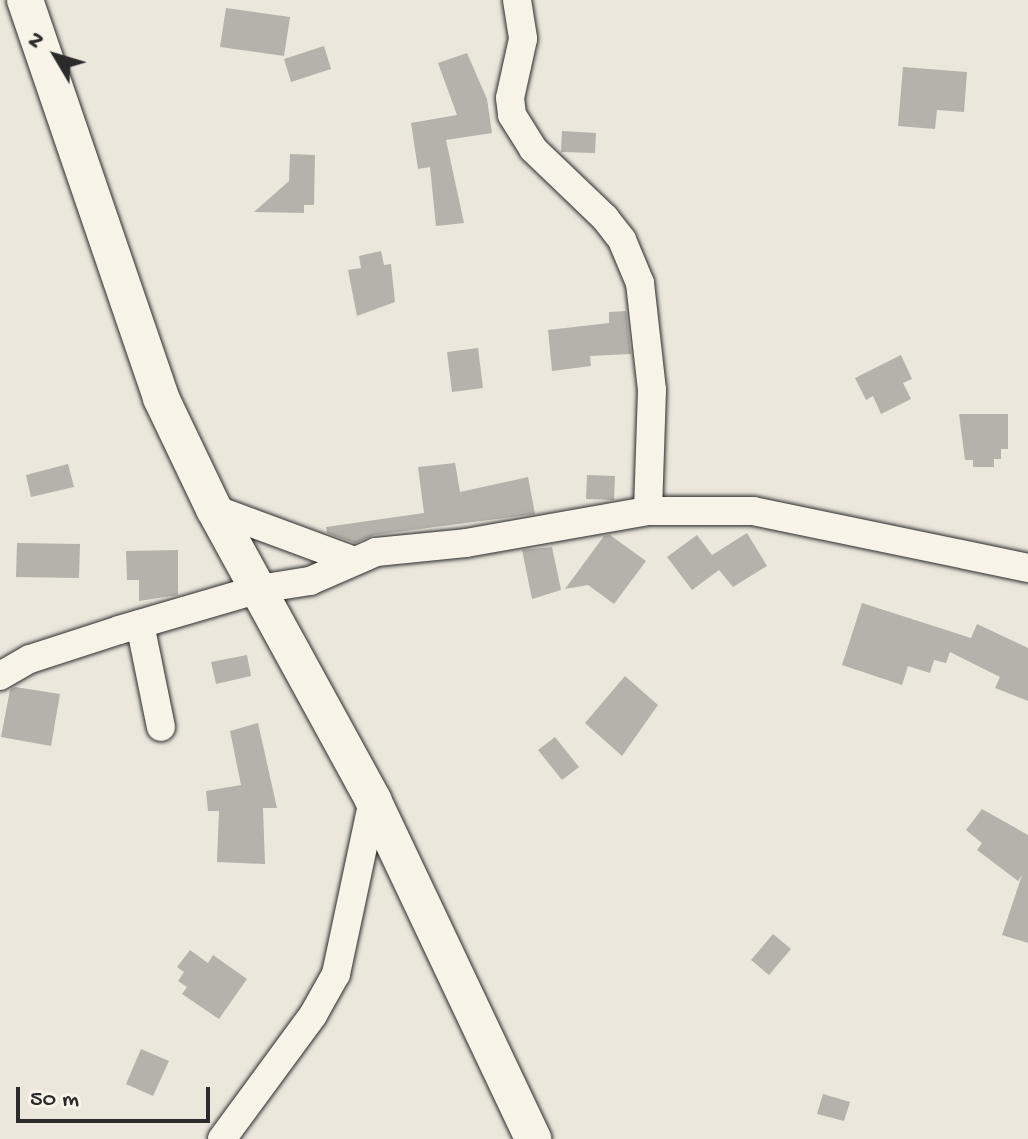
<!DOCTYPE html>
<html>
<head>
<meta charset="utf-8">
<style>
  body { margin:0 }
  #map { position:relative; width:1028px; height:1139px; overflow:hidden; background:#ebe7dd; font-family:"Gochi Hand",sans-serif }
  div>[style] { position:absolute }
  .building>* { inset:0; background:#b5b2ab }
  .roads { filter:drop-shadow(0 0 2px #2b2b2b) drop-shadow(0 0 2px #2b2b2b) }
  .minor>* { height:28px; margin:-14px; padding:0 14px; transform-origin:14px; border-radius:14px; background:#f7f3e8 }
  .major>* { height:36px; margin:-18px; padding:0 18px; transform-origin:18px; border-radius:18px; background:#f7f3e8 }
  span { translate:-50% -50%; white-space:nowrap; text-align:center; line-height:1.15; -webkit-text-stroke:8px #f7f3e8; paint-order:stroke }
  .north { position:absolute; left:16px; top:16px; width:80px; height:80px; -webkit-text-stroke:6px #f7f3e8; paint-order:stroke; rotate:308deg; font-size:22px; font-weight:700; line-height:32px; text-align:center; color:#2b2b2b }
  .north::after { content:''; display:block; margin:auto; width:28px; height:36px; background:#2b2b2b; clip-path:polygon(50% 0,100% 100%,50% 72%,0 100%) }
  .scale { position:absolute; left:16px; top:1087px; width:194px; height:36px; box-sizing:border-box; border:4px solid #2b2b2b; border-top:0; padding-left:10px; font-size:24px; line-height:28px; white-space:nowrap; color:#2b2b2b; -webkit-text-stroke:6px #f7f3e8; paint-order:stroke }
</style>
</head>
<body>
<div id="map">
  <div class="building">
    <div style="clip-path:polygon(226px 8px,290px 17px,284px 56px,220px 47px)"></div>
    <div style="clip-path:polygon(324px 46px,331px 69px,291px 82px,284px 59px)"></div>
    <div style="clip-path:polygon(467px 53px,487px 99px,492px 133px,446px 140px,464px 223px,436px 226px,430px 167px,418px 169px,411px 123px,457px 115px,438px 63px)"></div>
    <div style="clip-path:polygon(903px 67px,967px 72px,964px 112px,937px 110px,935px 129px,898px 126px)"></div>
    <div style="clip-path:polygon(562px 131px,596px 133px,595px 153px,561px 152px)"></div>
    <div style="clip-path:polygon(290px 154px,315px 155px,314px 205px,304px 205px,304px 213px,254px 212px,289px 181px)"></div>
    <div style="clip-path:polygon(381px 251px,384px 265px,391px 264px,395px 302px,357px 316px,348px 270px,361px 268px,359px 256px)"></div>
    <div style="clip-path:polygon(626px 311px,631px 354px,590px 356px,591px 366px,552px 371px,548px 330px,609px 323px,609px 312px)"></div>
    <div style="clip-path:polygon(478px 348px,483px 388px,452px 392px,447px 352px)"></div>
    <div style="clip-path:polygon(901px 355px,912px 379px,903px 383px,911px 399px,881px 414px,873px 396px,866px 400px,855px 378px)"></div>
    <div style="clip-path:polygon(959px 414px,1008px 414px,1008px 449px,1001px 449px,1001px 459px,994px 459px,994px 467px,973px 467px,973px 460px,965px 460px)"></div>
    <div style="clip-path:polygon(455px 463px,460px 492px,528px 477px,535px 514px,374px 535px,355px 543px,327px 533px,326px 527px,424px 513px,418px 467px)"></div>
    <div style="clip-path:polygon(68px 464px,74px 487px,31px 497px,26px 475px)"></div>
    <div style="clip-path:polygon(587px 475px,615px 476px,614px 500px,586px 499px)"></div>
    <div style="clip-path:polygon(747px 533px,767px 566px,733px 587px,719px 570px,692px 590px,667px 557px,697px 535px,712px 555px)"></div>
    <div style="clip-path:polygon(610px 535px,646px 561px,614px 604px,588px 585px,565px 589px,604px 536px)"></div>
    <div style="clip-path:polygon(17px 543px,80px 544px,79px 578px,16px 577px)"></div>
    <div style="clip-path:polygon(552px 547px,561px 590px,532px 599px,522px 550px)"></div>
    <div style="clip-path:polygon(178px 550px,178px 595px,139px 601px,139px 580px,127px 580px,126px 551px)"></div>
    <div style="clip-path:polygon(862px 603px,971px 638px,977px 624px,1028px 648px,1028px 701px,995px 688px,1000px 677px,950px 652px,946px 663px,934px 660px,930px 673px,908px 666px,902px 685px,842px 665px)"></div>
    <div style="clip-path:polygon(247px 655px,251px 676px,216px 684px,211px 662px)"></div>
    <div style="clip-path:polygon(625px 676px,658px 705px,622px 756px,585px 723px)"></div>
    <div style="clip-path:polygon(15px 687px,60px 694px,51px 746px,1px 737px,10px 690px)"></div>
    <div style="clip-path:polygon(258px 723px,277px 808px,263px 808px,265px 864px,217px 862px,219px 811px,208px 811px,206px 791px,241px 785px,230px 731px)"></div>
    <div style="clip-path:polygon(555px 737px,579px 767px,562px 780px,538px 750px)"></div>
    <div style="clip-path:polygon(982px 809px,1028px 835px,1028px 943px,1002px 935px,1022px 875px,1018px 881px,977px 850px,982px 843px,966px 830px)"></div>
    <div style="clip-path:polygon(773px 934px,791px 949px,769px 975px,751px 960px)"></div>
    <div style="clip-path:polygon(190px 950px,208px 963px,213px 955px,247px 979px,219px 1019px,182px 994px,187px 987px,178px 981px,184px 972px,177px 967px)"></div>
    <div style="clip-path:polygon(141px 1049px,169px 1061px,153px 1096px,126px 1084px)"></div>
    <div style="clip-path:polygon(823px 1094px,850px 1102px,844px 1121px,817px 1114px)"></div>
  </div>
  <div class="roads">
    <div class="minor">
      <div style="left:517px;top:0;width:39px;rotate:81deg"></div>
      <div style="left:523px;top:39px;width:60px;rotate:102.4deg"></div>
      <div style="left:510px;top:98px;width:17px;rotate:83deg"></div>
      <div style="left:512px;top:115px;width:40px;rotate:58deg"></div>
      <div style="left:533px;top:149px;width:100px;rotate:43.8deg"></div>
      <div style="left:605px;top:218px;width:28px;rotate:52deg"></div>
      <div style="left:622px;top:240px;width:47px;rotate:67.3deg"></div>
      <div style="left:640px;top:283px;width:108px;rotate:83.6deg"></div>
      <div style="left:652px;top:390px;width:121px;rotate:91.9deg"></div>
      <div style="left:214px;top:509px;width:147px;rotate:20.3deg"></div>
      <div style="left:140px;top:624px;width:105px;rotate:78.5deg"></div>
      <div style="left:0;top:676px;width:34px;rotate:-30deg"></div>
      <div style="left:30px;top:659px;width:94px;rotate:-18deg"></div>
      <div style="left:119px;top:630px;width:146px;rotate:-16.3deg"></div>
      <div style="left:259px;top:589px;width:52px;rotate:-8.9deg"></div>
      <div style="left:310px;top:581px;width:72px;rotate:-23.7deg"></div>
      <div style="left:376px;top:552px;width:90px;rotate:-5.7deg"></div>
      <div style="left:466px;top:543px;width:185px;rotate:-10deg"></div>
      <div style="left:648px;top:511px;width:105px"></div>
      <div style="left:753px;top:511px;width:281px;rotate:11.7deg"></div>
      <div style="left:222px;top:1139px;width:154px;rotate:-53.7deg"></div>
      <div style="left:313px;top:1015px;width:47px;rotate:-60.7deg"></div>
      <div style="left:336px;top:974px;width:178px;rotate:-78deg"></div>
    </div>
    <div class="major">
      <div style="left:25px;top:0;width:421px;rotate:71.1deg"></div>
      <div style="left:161px;top:398px;width:123px;rotate:64.5deg"></div>
      <div style="left:214px;top:509px;width:332px;rotate:61.3deg"></div>
      <div style="left:373px;top:800px;width:375px;rotate:64.7deg"></div>
    </div>
  </div>
  <div class="north">N</div>
  <div class="scale">50 m</div>
</div>
</body>
</html>
